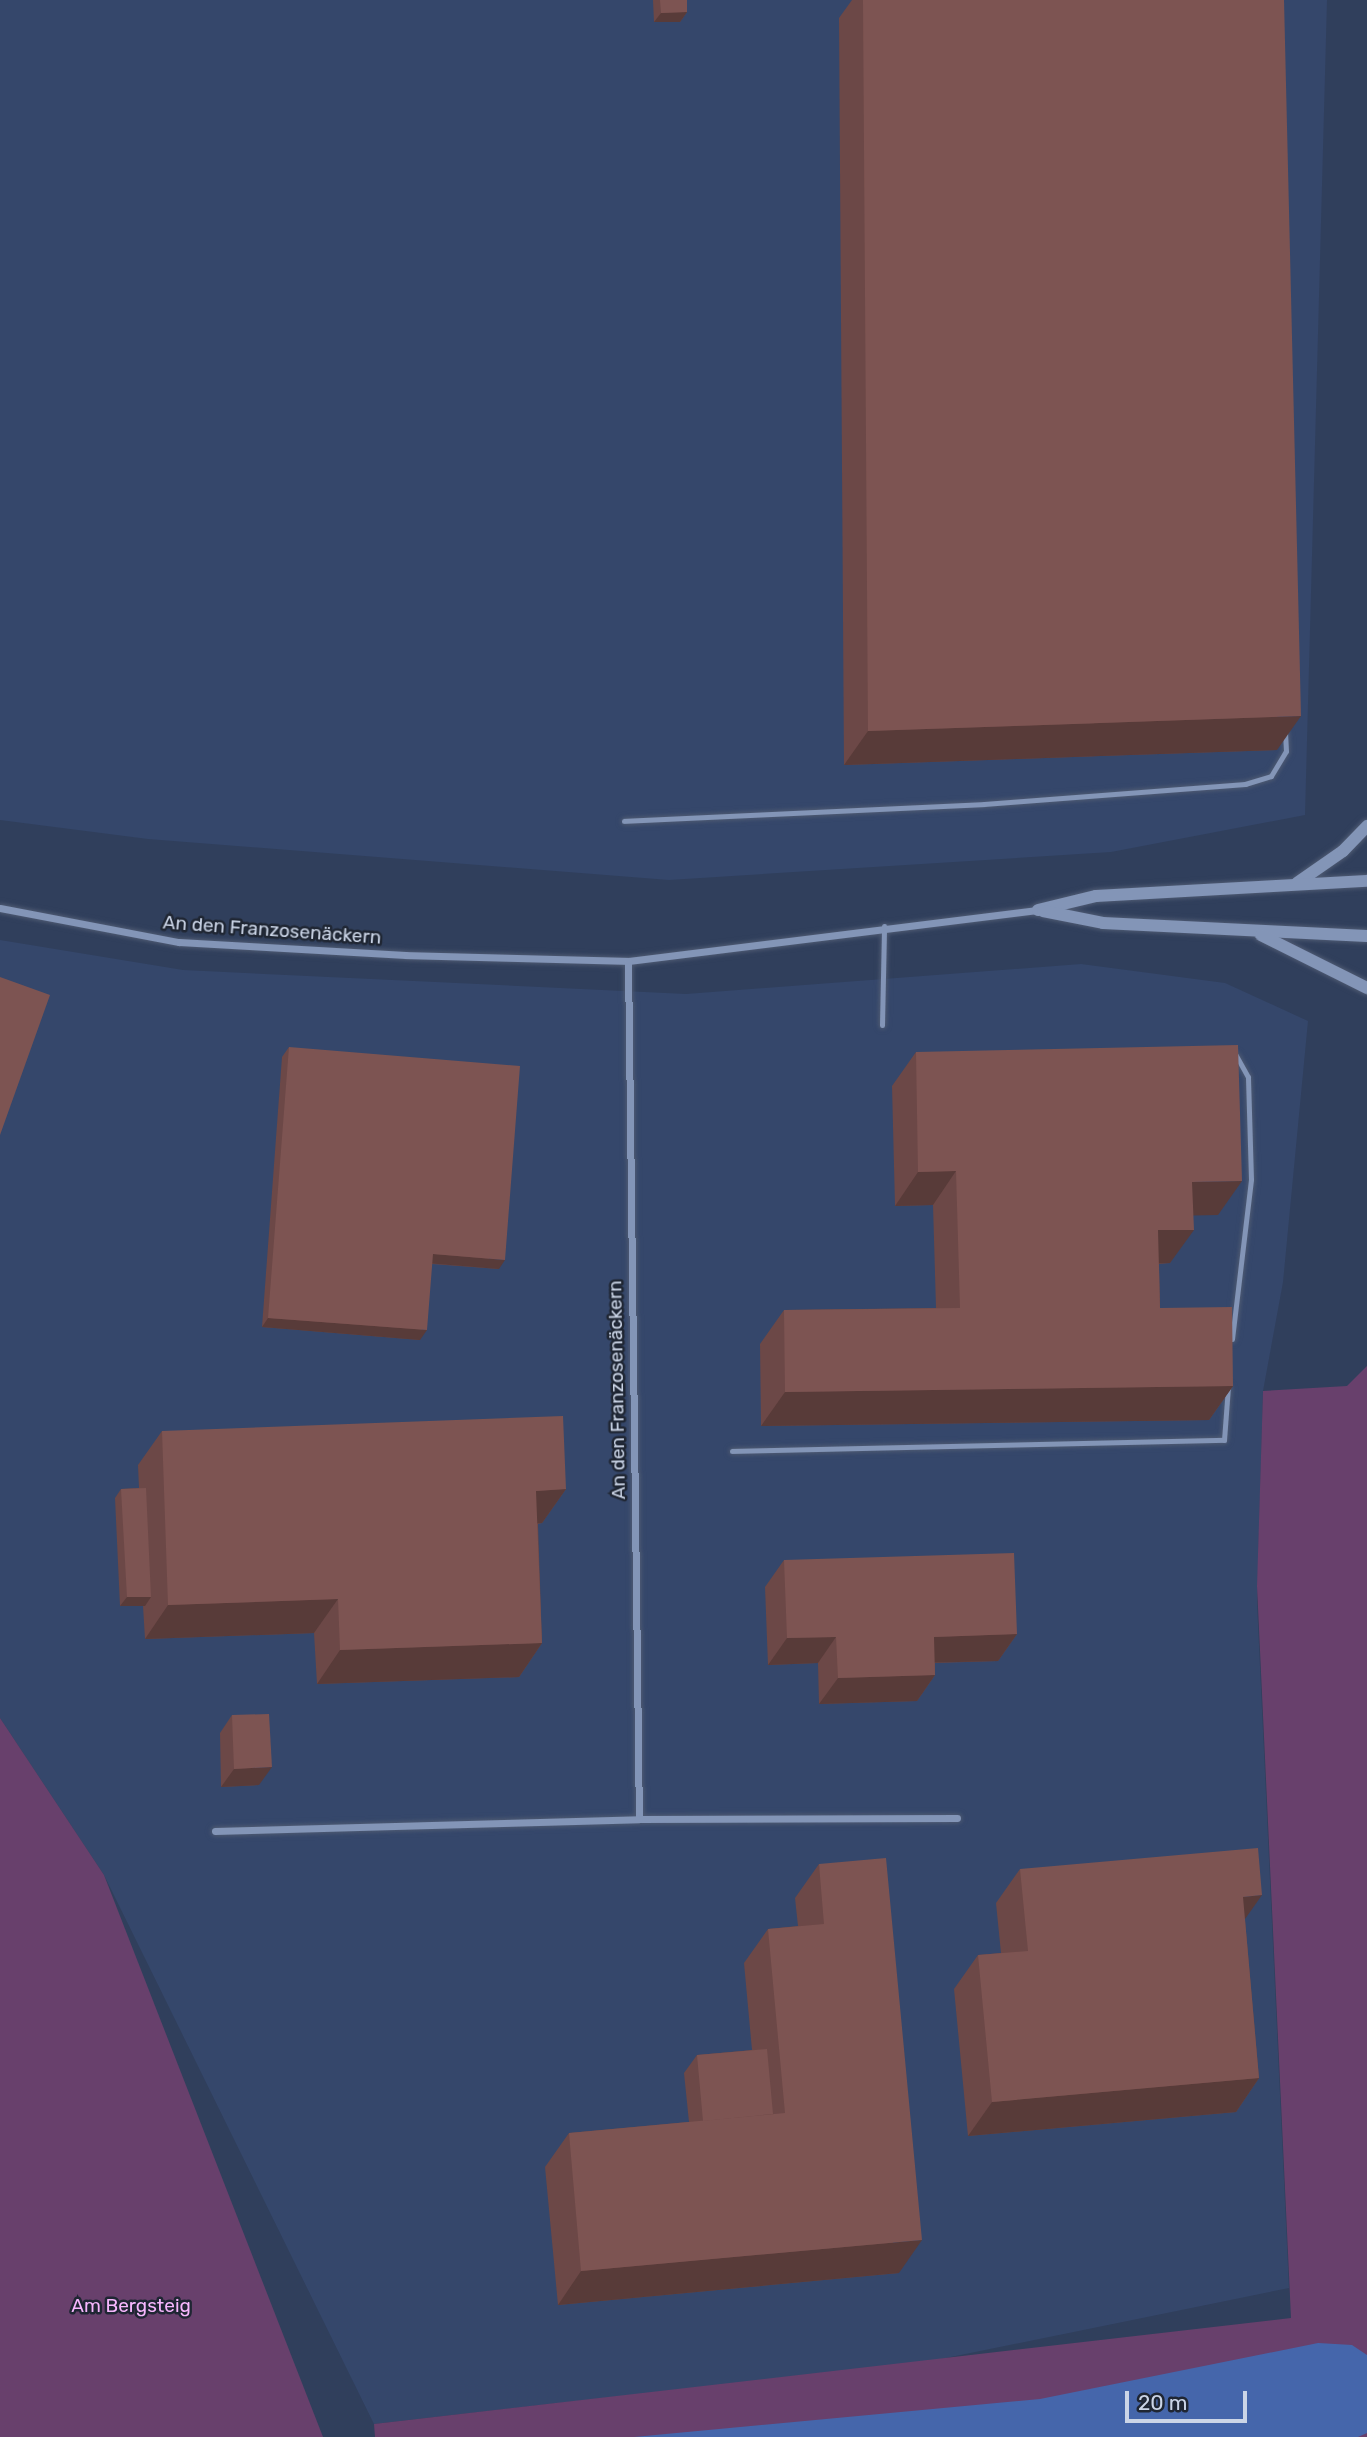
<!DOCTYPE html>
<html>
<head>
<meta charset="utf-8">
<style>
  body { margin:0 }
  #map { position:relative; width:1367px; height:2437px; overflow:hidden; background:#303f5c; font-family:Rubik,sans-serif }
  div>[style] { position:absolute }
  .built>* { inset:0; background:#35476b }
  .green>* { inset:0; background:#68406c }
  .water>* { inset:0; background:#4566ab }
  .roads { filter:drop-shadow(0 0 2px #4e5a72) drop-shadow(0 0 2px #4e5a72) }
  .service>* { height:5px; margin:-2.5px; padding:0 2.5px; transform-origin:2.5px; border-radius:2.5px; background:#8395b7 }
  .minor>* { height:7px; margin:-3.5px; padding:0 3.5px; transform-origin:3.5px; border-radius:3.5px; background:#8395b7 }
  .tertiary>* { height:12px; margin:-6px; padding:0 6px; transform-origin:6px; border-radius:6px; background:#8395b7 }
  .wall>* { inset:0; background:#6c4847 }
  .shaded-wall>* { inset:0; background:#583b39 }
  .building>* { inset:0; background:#7d5452 }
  span { translate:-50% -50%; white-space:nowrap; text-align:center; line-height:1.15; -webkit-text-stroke:5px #1f2633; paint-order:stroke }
  .street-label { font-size:19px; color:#cbd5e7 }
  .park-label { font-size:19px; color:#f7b7fe }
  .scale { position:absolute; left:1125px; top:2391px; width:122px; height:32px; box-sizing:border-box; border:4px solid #cbd5e7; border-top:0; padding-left:9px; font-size:21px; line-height:24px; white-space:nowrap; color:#cbd5e7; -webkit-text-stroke:5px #1f2633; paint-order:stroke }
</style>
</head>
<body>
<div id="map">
  <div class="built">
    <div style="clip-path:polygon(0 0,1327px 0,1305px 815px,1111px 852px,669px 880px,148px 839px,0 820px)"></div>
    <div style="clip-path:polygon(0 940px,183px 970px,686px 994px,1081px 964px,1225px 983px,1308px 1021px,1283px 1282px,1263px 1391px,1257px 1602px,1289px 2288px,931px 2361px,374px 2424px,104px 1875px,0 1718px)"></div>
  </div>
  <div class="green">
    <div style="clip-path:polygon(1367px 1366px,1367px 2437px,375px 2437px,374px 2424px,1291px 2318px,1257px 1586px,1263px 1391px,1347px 1386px)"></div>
    <div style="clip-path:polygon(0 1718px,104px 1875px,323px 2437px,0 2437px)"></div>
  </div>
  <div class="water">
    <div style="clip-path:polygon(1318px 2343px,1352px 2345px,1367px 2355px,1367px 2433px,1358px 2437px,634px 2437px,1040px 2399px)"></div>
  </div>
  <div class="roads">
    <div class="service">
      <div style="left:624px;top:821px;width:360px;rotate:-2.7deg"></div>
      <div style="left:984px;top:804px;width:262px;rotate:-4.4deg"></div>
      <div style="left:1245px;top:784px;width:27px;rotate:-17deg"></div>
      <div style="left:1271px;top:776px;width:29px;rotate:-59deg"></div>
      <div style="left:1286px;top:751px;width:19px;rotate:-93deg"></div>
      <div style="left:882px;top:1025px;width:99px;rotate:-88.8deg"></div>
      <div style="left:1232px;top:1339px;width:161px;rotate:-83.2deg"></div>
      <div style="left:1251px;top:1179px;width:102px;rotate:-91.7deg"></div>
      <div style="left:1248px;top:1077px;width:25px;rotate:-119deg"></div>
      <div style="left:732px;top:1451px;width:492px;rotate:-1.3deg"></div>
      <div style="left:1224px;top:1440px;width:53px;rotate:-85.7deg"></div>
    </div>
    <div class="minor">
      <div style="left:0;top:908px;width:182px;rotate:10.8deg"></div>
      <div style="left:179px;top:942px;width:227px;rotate:3.3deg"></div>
      <div style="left:406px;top:955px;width:222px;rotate:1.5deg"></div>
      <div style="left:628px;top:961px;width:413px;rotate:-7.1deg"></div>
      <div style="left:628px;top:961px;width:858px;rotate:89.27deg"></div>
      <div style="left:639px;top:1819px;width:318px;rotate:-0.2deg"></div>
      <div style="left:215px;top:1831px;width:424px;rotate:-1.6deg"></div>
    </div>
    <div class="tertiary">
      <div style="left:1297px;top:883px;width:56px;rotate:-34.8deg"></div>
      <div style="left:1343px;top:851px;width:35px;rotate:-46deg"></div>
      <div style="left:1038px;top:910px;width:60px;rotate:-13.6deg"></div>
      <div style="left:1096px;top:896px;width:271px;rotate:-3.2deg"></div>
      <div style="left:1043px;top:911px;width:61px;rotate:11.3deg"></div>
      <div style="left:1103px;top:923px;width:264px;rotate:2.8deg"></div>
      <div style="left:1261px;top:935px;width:119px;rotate:26.6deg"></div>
    </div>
  </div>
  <div class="wall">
    <div style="clip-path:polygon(653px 0,687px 0,687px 12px,680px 22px,654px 22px)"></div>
    <div style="clip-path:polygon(852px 0,1284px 0,1277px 750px,844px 765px,839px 18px)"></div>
    <div style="clip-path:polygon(289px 1047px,499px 1269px,432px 1264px,420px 1340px,262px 1327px,282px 1057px)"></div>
    <div style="clip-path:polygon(916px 1052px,1218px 1215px,1193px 1215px,1170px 1263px,1159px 1264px,1160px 1308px,1233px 1386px,1209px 1420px,761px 1426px,760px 1344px,784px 1310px,936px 1308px,933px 1205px,895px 1206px,892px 1086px)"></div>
    <div style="clip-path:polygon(162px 1431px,566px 1489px,542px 1523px,538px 1524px,542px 1643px,519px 1677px,317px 1684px,314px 1633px,145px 1639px,143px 1606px,120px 1606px,115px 1498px,121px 1489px,139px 1488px,138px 1465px)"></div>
    <div style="clip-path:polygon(784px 1560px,1017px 1634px,998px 1661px,935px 1663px,935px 1675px,917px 1701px,819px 1704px,818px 1663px,768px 1665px,765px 1587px)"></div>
    <div style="clip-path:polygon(232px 1715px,259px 1785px,221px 1787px,220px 1733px)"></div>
    <div style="clip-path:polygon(819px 1864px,899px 2273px,558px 2305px,545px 2167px,569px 2133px,689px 2122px,684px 2073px,697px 2055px,752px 2050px,744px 1963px,768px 1929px,798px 1926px,795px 1898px)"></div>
    <div style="clip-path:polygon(1020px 1869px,1245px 1920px,1259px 2078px,1236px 2112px,968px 2136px,954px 1989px,978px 1955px,1001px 1953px,996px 1903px)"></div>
  </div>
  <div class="shaded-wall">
    <div style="clip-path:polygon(687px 12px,680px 22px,654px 22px,661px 13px)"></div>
    <div style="clip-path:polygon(1301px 716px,1277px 750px,844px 765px,868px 731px)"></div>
    <div style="clip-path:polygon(956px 1171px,933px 1205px,895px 1206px,918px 1172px)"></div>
    <div style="clip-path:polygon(1242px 1181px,1218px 1215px,1169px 1216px,1192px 1182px)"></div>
    <div style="clip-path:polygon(1158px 1230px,1194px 1230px,1170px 1263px,1135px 1264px)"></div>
    <div style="clip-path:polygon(433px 1254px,505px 1260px,499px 1269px,426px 1263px)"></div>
    <div style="clip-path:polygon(268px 1318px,427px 1330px,420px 1340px,262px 1327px)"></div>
    <div style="clip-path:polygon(1233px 1386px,1209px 1420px,761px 1426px,785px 1392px)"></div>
    <div style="clip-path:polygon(566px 1489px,542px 1523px,513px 1525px,536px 1491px)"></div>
    <div style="clip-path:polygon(127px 1597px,151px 1597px,145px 1606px,120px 1606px)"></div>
    <div style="clip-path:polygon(338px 1599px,314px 1633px,145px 1639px,168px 1605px)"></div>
    <div style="clip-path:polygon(1017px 1634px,998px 1661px,916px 1663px,934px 1637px)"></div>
    <div style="clip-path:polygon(836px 1637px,818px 1663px,768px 1665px,787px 1638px)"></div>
    <div style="clip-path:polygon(542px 1643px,519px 1677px,317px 1684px,340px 1650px)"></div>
    <div style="clip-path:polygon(935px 1675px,917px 1701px,819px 1704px,838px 1678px)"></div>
    <div style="clip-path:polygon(272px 1767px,259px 1785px,221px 1787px,234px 1769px)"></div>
    <div style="clip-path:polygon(1262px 1895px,1238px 1929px,1243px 1897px)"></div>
    <div style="clip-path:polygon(1259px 2078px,1236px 2112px,968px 2136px,992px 2102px)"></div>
    <div style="clip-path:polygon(922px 2240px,899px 2273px,558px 2305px,581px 2271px)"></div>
  </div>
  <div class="building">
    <div style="clip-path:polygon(660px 0,687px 0,687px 12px,661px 13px)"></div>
    <div style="clip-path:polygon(863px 0,1284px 0,1301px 716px,868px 731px)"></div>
    <div style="clip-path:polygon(0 977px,50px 995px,0 1135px)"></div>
    <div style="clip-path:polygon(1238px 1045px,1242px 1181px,1192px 1182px,1194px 1230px,1158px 1230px,1160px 1308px,1232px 1307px,1233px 1386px,785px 1392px,784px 1310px,960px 1308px,956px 1171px,918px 1172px,916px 1052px)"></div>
    <div style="clip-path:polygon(289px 1047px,520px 1066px,505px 1260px,433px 1254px,427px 1330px,268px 1318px)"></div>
    <div style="clip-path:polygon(563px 1416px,566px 1489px,536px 1491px,542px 1643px,340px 1650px,338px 1599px,168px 1605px,162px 1431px)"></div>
    <div style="clip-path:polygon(146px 1488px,151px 1597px,127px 1597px,121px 1489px)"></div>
    <div style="clip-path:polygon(1014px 1553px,1017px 1634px,934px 1637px,935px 1675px,838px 1678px,836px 1637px,787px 1638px,784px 1560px)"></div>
    <div style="clip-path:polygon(269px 1714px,272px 1767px,234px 1769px,232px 1715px)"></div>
    <div style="clip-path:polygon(1258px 1848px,1262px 1895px,1243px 1897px,1259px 2078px,992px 2102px,978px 1955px,1028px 1951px,1020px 1869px)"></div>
    <div style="clip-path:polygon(886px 1858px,922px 2240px,581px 2271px,569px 2133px,785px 2113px,768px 1929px,824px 1924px,819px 1864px)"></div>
    <div style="clip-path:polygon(767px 2049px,773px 2114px,703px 2121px,697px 2055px)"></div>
  </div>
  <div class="street-label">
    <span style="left:272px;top:930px;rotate:4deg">An den Franzosenäckern</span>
    <span style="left:617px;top:1390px;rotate:-91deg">An den Franzosenäckern</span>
  </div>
  <div class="park-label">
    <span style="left:131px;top:2306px">Am Bergsteig</span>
  </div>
  <div class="scale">20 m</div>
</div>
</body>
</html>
